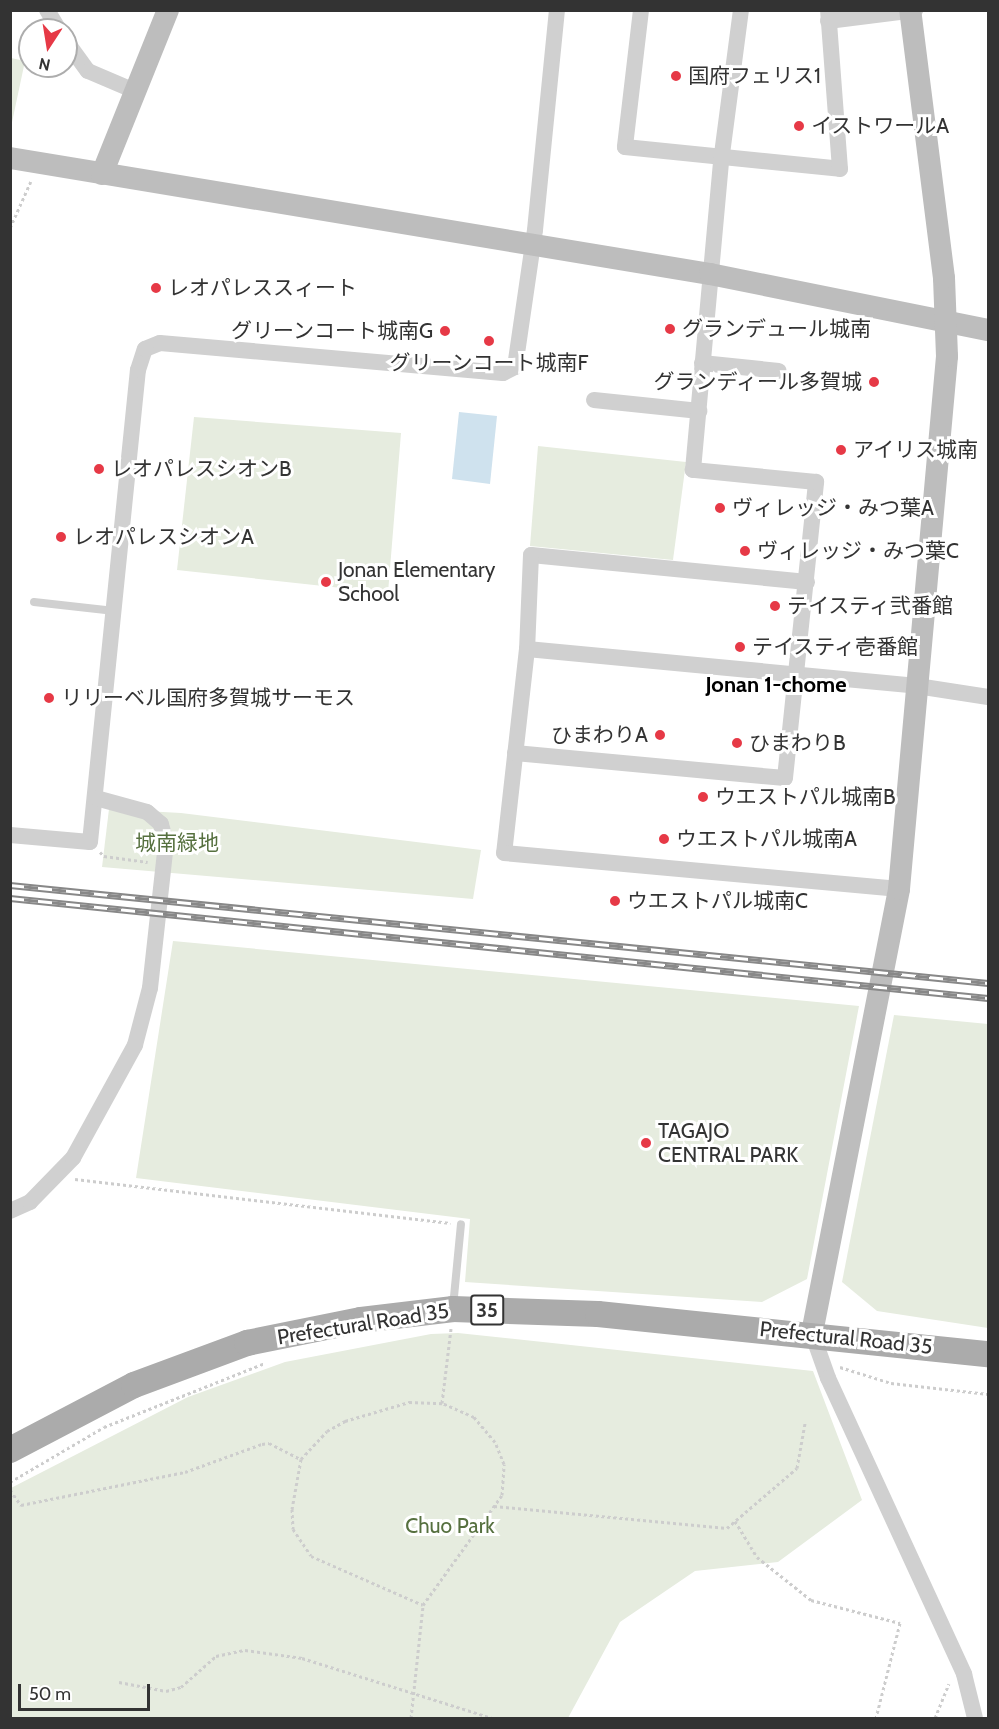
<!DOCTYPE html>
<html>
<head>
<meta charset="utf-8">
<style>
  body { margin:0 }
  #map { position:relative; width:999px; height:1729px; overflow:hidden; background:#fff; font-family:Cabin,"Noto Sans JP",sans-serif }
  div>[style] { position:absolute }
  .green>* { inset:0; background:#e6ecdf }
  .water>* { inset:0; background:#cfe2ee }
  .path>* { height:3px; margin-top:-1.5px; transform-origin:0; background:repeating-linear-gradient(90deg,#cdcdcd 0 3px,transparent 0 6px) }
  .lane>* { height:8px; margin:-4px; padding:0 4px; transform-origin:4px; border-radius:4px; background:#d0d0d0 }
  .street>* { height:16px; margin:-8px; padding:0 8px; transform-origin:8px; border-radius:8px; background:#d0d0d0 }
  .secondary>* { height:22px; margin:-11px; padding:0 11px; transform-origin:11px; border-radius:11px; background:#bdbdbd }
  .primary>* { height:26px; margin:-13px; padding:0 13px; transform-origin:13px; border-radius:13px; background:#ababab }
  .rail>* { height:7px; margin-top:-3.5px; transform-origin:0; background:repeating-linear-gradient(90deg,#fff 0 14px,#888 0 28px); box-sizing:border-box; border-block:2px solid #888 }
  .dots>* { width:16px; height:16px; translate:-50% -50%; box-sizing:border-box; border:3px solid #fff; border-radius:50% }
  span { translate:-50% -50%; white-space:nowrap; text-align:center; line-height:1.15; -webkit-text-stroke:6px #fff; paint-order:stroke }
  .shield-label span { padding:2px 4px; background:#fff; border:2px solid; border-radius:4px; -webkit-text-stroke-width:0 }
  .shield-label { font-size:20px; color:#333; font-weight:700 }
  .poi-label { font-size:21px; color:#333 }
  .left { translate:0 -50%; text-align:left }
  .right { translate:-100% -50%; text-align:right }
  .park-label { font-size:21px; color:#56703f }
  .street-label { font-size:21px; color:#333 }
  .neighbourhood-label { font-size:22px; color:#000; font-weight:700 }
  .frame { position:absolute; inset:0; border:12px solid #333; pointer-events:none }
  .north { position:absolute; left:18px; top:18px; width:60px; height:60px; box-sizing:border-box; background:#fff; border:2px solid #adadad; border-radius:50%; rotate:192deg; font-size:16px; font-weight:700; line-height:24px; text-align:center; color:#333 }
  .north::after { content:''; display:block; margin:auto; width:21px; height:27px; background:#e63946; clip-path:polygon(50% 0,100% 100%,50% 72%,0 100%) }
  .scale { position:absolute; left:18px; top:1684px; width:132px; height:27px; box-sizing:border-box; border:3px solid #333; border-top:0; padding-left:8px; font-size:18px; line-height:21px; white-space:nowrap; color:#333; -webkit-text-stroke:4px #fff; paint-order:stroke }
</style>
</head>
<body>
<div id="map">
  <div class="green">
    <div style="clip-path:polygon(11px 58px,25px 61px,11px 127px,10px 127px)"></div>
    <div style="clip-path:polygon(194px 417px,401px 433px,388px 593px,177px 570px)"></div>
    <div style="clip-path:polygon(538px 446px,686px 462px,673px 560px,530px 546px)"></div>
    <div style="clip-path:polygon(109px 809px,181px 813px,481px 850px,473px 899px,102px 867px)"></div>
    <div style="clip-path:polygon(173px 941px,859px 1006px,807px 1279px,762px 1302px,465px 1282px,470px 1219px,136px 1178px)"></div>
    <div style="clip-path:polygon(894px 1015px,988px 1024px,988px 1328px,877px 1311px,842px 1282px)"></div>
    <div style="clip-path:polygon(458px 1333px,813px 1371px,862px 1500px,778px 1562px,695px 1571px,620px 1622px,568px 1718px,11px 1718px,11px 1488px,188px 1397px,285px 1362px,431px 1334px)"></div>
  </div>
  <div class="water">
    <div style="clip-path:polygon(459px 412px,497px 416px,490px 484px,452px 479px)"></div>
  </div>
  <div class="path">
    <div style="left:10px;top:228px;width:51px;rotate:-65.9deg"></div>
    <div style="left:100px;top:852px;width:6px;rotate:45deg"></div>
    <div style="left:104px;top:856px;width:44px;rotate:7.8deg"></div>
    <div style="left:75px;top:1179px;width:378px;rotate:6.7deg"></div>
    <div style="left:840px;top:1367px;width:53px;rotate:17.4deg"></div>
    <div style="left:891px;top:1383px;width:98px;rotate:6.5deg"></div>
    <div style="left:301px;top:1459px;width:51px;rotate:100.2deg"></div>
    <div style="left:292px;top:1509px;width:20px;rotate:87deg"></div>
    <div style="left:293px;top:1529px;width:32px;rotate:56deg"></div>
    <div style="left:311px;top:1556px;width:122px;rotate:23.6deg"></div>
    <div style="left:10px;top:1482px;width:109px;rotate:-30.3deg"></div>
    <div style="left:104px;top:1427px;width:173px;rotate:-21.7deg"></div>
    <div style="left:10px;top:1490px;width:19px;rotate:54deg"></div>
    <div style="left:21px;top:1505px;width:167px;rotate:-11.4deg"></div>
    <div style="left:185px;top:1472px;width:82px;rotate:-20deg"></div>
    <div style="left:262px;top:1444px;width:7px;rotate:-8deg"></div>
    <div style="left:269px;top:1443px;width:36px;rotate:27deg"></div>
    <div style="left:301px;top:1459px;width:38px;rotate:-47deg"></div>
    <div style="left:327px;top:1431px;width:21px;rotate:-29deg"></div>
    <div style="left:345px;top:1421px;width:67px;rotate:-16.5deg"></div>
    <div style="left:409px;top:1402px;width:33px;rotate:2deg"></div>
    <div style="left:494px;top:1506px;width:234px;rotate:5.4deg"></div>
    <div style="left:727px;top:1528px;width:92px;rotate:-40.6deg"></div>
    <div style="left:797px;top:1468px;width:46px;rotate:-79.9deg"></div>
    <div style="left:735px;top:1521px;width:42px;rotate:58.6deg"></div>
    <div style="left:757px;top:1557px;width:69px;rotate:38.5deg"></div>
    <div style="left:811px;top:1600px;width:92px;rotate:14.5deg"></div>
    <div style="left:900px;top:1623px;width:98px;rotate:104.2deg"></div>
    <div style="left:119px;top:1682px;width:48px;rotate:10.8deg"></div>
    <div style="left:166px;top:1691px;width:16px;rotate:-15deg"></div>
    <div style="left:181px;top:1687px;width:47px;rotate:-41.5deg"></div>
    <div style="left:216px;top:1656px;width:30px;rotate:-12deg"></div>
    <div style="left:245px;top:1650px;width:58px;rotate:8deg"></div>
    <div style="left:302px;top:1658px;width:199px;rotate:17.5deg"></div>
    <div style="left:411px;top:1718px;width:114px;rotate:-83.9deg"></div>
    <div style="left:423px;top:1605px;width:135px;rotate:-54.3deg"></div>
    <div style="left:502px;top:1495px;width:31px;rotate:-86deg"></div>
    <div style="left:504px;top:1464px;width:24px;rotate:-112deg"></div>
    <div style="left:495px;top:1442px;width:33px;rotate:-130deg"></div>
    <div style="left:474px;top:1417px;width:35px;rotate:-156deg"></div>
    <div style="left:442px;top:1403px;width:75px;rotate:-83.1deg"></div>
    <div style="left:935px;top:1718px;width:37px;rotate:-68deg"></div>
  </div>
  <div class="lane">
    <div style="left:34px;top:602px;width:81px;rotate:6.4deg"></div>
    <div style="left:453px;top:1307px;width:83px;rotate:-84.5deg"></div>
  </div>
  <div class="street">
    <div style="left:47px;top:10px;width:23px;rotate:59deg"></div>
    <div style="left:641px;top:10px;width:138px;rotate:96.7deg"></div>
    <div style="left:625px;top:147px;width:216px;rotate:5.8deg"></div>
    <div style="left:840px;top:169px;width:159px;rotate:-94.3deg"></div>
    <div style="left:828px;top:21px;width:88px;rotate:-7.2deg"></div>
    <div style="left:66px;top:41px;width:37px;rotate:54deg"></div>
    <div style="left:88px;top:71px;width:51px;rotate:23.1deg"></div>
    <div style="left:702px;top:363px;width:77px;rotate:5.9deg"></div>
    <div style="left:594px;top:400px;width:106px;rotate:6deg"></div>
    <div style="left:807px;top:582px;width:277px;rotate:-174.4deg"></div>
    <div style="left:531px;top:555px;width:94px;rotate:92.4deg"></div>
    <div style="left:527px;top:649px;width:205px;rotate:96.4deg"></div>
    <div style="left:504px;top:853px;width:397px;rotate:5.2deg"></div>
    <div style="left:527px;top:649px;width:392px;rotate:5.4deg"></div>
    <div style="left:917px;top:686px;width:72px;rotate:8.8deg"></div>
    <div style="left:515px;top:753px;width:271px;rotate:5.3deg"></div>
    <div style="left:785px;top:778px;width:298px;rotate:-84deg"></div>
    <div style="left:816px;top:482px;width:124px;rotate:-174.4deg"></div>
    <div style="left:693px;top:470px;width:317px;rotate:-84.8deg"></div>
    <div style="left:722px;top:154px;width:145px;rotate:-82.5deg"></div>
    <div style="left:10px;top:835px;width:80px;rotate:5deg"></div>
    <div style="left:90px;top:842px;width:474px;rotate:-84.2deg"></div>
    <div style="left:138px;top:370px;width:22px;rotate:-72deg"></div>
    <div style="left:145px;top:349px;width:16px;rotate:-22deg"></div>
    <div style="left:160px;top:343px;width:344px;rotate:5deg"></div>
    <div style="left:503px;top:373px;width:13px;rotate:-27deg"></div>
    <div style="left:515px;top:367px;width:138px;rotate:-81.7deg"></div>
    <div style="left:535px;top:230px;width:221px;rotate:-84.3deg"></div>
    <div style="left:10px;top:1211px;width:22px;rotate:-24deg"></div>
    <div style="left:30px;top:1202px;width:62px;rotate:-45.7deg"></div>
    <div style="left:73px;top:1158px;width:129px;rotate:-61.2deg"></div>
    <div style="left:135px;top:1045px;width:59px;rotate:-75.3deg"></div>
    <div style="left:150px;top:988px;width:147px;rotate:-83.7deg"></div>
    <div style="left:166px;top:842px;width:19px;rotate:-106deg"></div>
    <div style="left:161px;top:824px;width:18px;rotate:-139deg"></div>
    <div style="left:147px;top:812px;width:53px;rotate:-164.6deg"></div>
    <div style="left:812px;top:1333px;width:48px;rotate:70.4deg"></div>
    <div style="left:828px;top:1378px;width:326px;rotate:65.3deg"></div>
    <div style="left:964px;top:1674px;width:45px;rotate:76deg"></div>
  </div>
  <div class="secondary">
    <div style="left:10px;top:158px;width:710px;rotate:9.41deg"></div>
    <div style="left:710px;top:274px;width:284px;rotate:11.4deg"></div>
    <div style="left:102px;top:174px;width:177px;rotate:-68.1deg"></div>
    <div style="left:812px;top:1333px;width:452px;rotate:-78.9deg"></div>
    <div style="left:899px;top:889px;width:535px;rotate:-84.85deg"></div>
    <div style="left:947px;top:356px;width:78px;rotate:-92.2deg"></div>
    <div style="left:944px;top:278px;width:270px;rotate:-97.2deg"></div>
  </div>
  <div class="primary">
    <div style="left:10px;top:1450px;width:140px;rotate:-27.7deg"></div>
    <div style="left:134px;top:1385px;width:121px;rotate:-20.4deg"></div>
    <div style="left:247px;top:1343px;width:116px;rotate:-11.4deg"></div>
    <div style="left:361px;top:1320px;width:93px;rotate:-6.8deg"></div>
    <div style="left:453px;top:1309px;width:145px;rotate:2deg"></div>
    <div style="left:598px;top:1314px;width:392px;rotate:5.9deg"></div>
  </div>
  <div class="rail">
    <div style="left:10px;top:885px;width:983px;rotate:5.72deg"></div>
    <div style="left:10px;top:898px;width:983px;rotate:5.84deg"></div>
  </div>
  <div class="dots">
    <div style="left:676px;top:76px;background:#e63946"></div>
    <div style="left:799px;top:126px;background:#e63946"></div>
    <div style="left:156px;top:288px;background:#e63946"></div>
    <div style="left:670px;top:329px;background:#e63946"></div>
    <div style="left:445px;top:331px;background:#e63946"></div>
    <div style="left:489px;top:341px;background:#e63946"></div>
    <div style="left:874px;top:382px;background:#e63946"></div>
    <div style="left:841px;top:450px;background:#e63946"></div>
    <div style="left:99px;top:469px;background:#e63946"></div>
    <div style="left:720px;top:508px;background:#e63946"></div>
    <div style="left:61px;top:537px;background:#e63946"></div>
    <div style="left:745px;top:551px;background:#e63946"></div>
    <div style="left:326px;top:582px;background:#e63946"></div>
    <div style="left:775px;top:606px;background:#e63946"></div>
    <div style="left:740px;top:647px;background:#e63946"></div>
    <div style="left:49px;top:698px;background:#e63946"></div>
    <div style="left:660px;top:735px;background:#e63946"></div>
    <div style="left:737px;top:743px;background:#e63946"></div>
    <div style="left:703px;top:797px;background:#e63946"></div>
    <div style="left:664px;top:839px;background:#e63946"></div>
    <div style="left:615px;top:901px;background:#e63946"></div>
    <div style="left:646px;top:1143px;background:#e63946"></div>
  </div>
  <div class="shield-label">
    <span style="left:487px;top:1310px">35</span>
  </div>
  <div class="poi-label">
    <span class="left" style="left:688px;top:76px">国府フェリス1</span>
    <span class="left" style="left:811px;top:126px">イストワールA</span>
    <span class="left" style="left:168px;top:288px">レオパレススィート</span>
    <span class="left" style="left:682px;top:329px">グランデュール城南</span>
    <span class="right" style="left:433px;top:331px">グリーンコート城南G</span>
    <span style="left:489px;top:363px">グリーンコート城南F</span>
    <span class="right" style="left:862px;top:382px">グランディール多賀城</span>
    <span class="left" style="left:853px;top:450px">アイリス城南</span>
    <span class="left" style="left:111px;top:469px">レオパレスシオンB</span>
    <span class="left" style="left:732px;top:508px">ヴィレッジ・みつ葉A</span>
    <span class="left" style="left:73px;top:537px">レオパレスシオンA</span>
    <span class="left" style="left:757px;top:551px">ヴィレッジ・みつ葉C</span>
    <span class="left" style="left:338px;top:582px">Jonan Elementary<br>School</span>
    <span class="left" style="left:787px;top:606px">テイスティ弐番館</span>
    <span class="left" style="left:752px;top:647px">テイスティ壱番館</span>
    <span class="left" style="left:61px;top:698px">リリーベル国府多賀城サーモス</span>
    <span class="right" style="left:648px;top:735px">ひまわりA</span>
    <span class="left" style="left:749px;top:743px">ひまわりB</span>
    <span class="left" style="left:715px;top:797px">ウエストパル城南B</span>
    <span class="left" style="left:676px;top:839px">ウエストパル城南A</span>
    <span class="left" style="left:627px;top:901px">ウエストパル城南C</span>
    <span class="left" style="left:658px;top:1143px">TAGAJO<br>CENTRAL PARK</span>
  </div>
  <div class="park-label">
    <span style="left:177px;top:843px">城南緑地</span>
    <span style="left:450px;top:1526px">Chuo Park</span>
  </div>
  <div class="street-label">
    <span style="left:363px;top:1324px;rotate:-9deg">Prefectural Road 35</span>
    <span style="left:846px;top:1338px;rotate:6deg">Prefectural Road 35</span>
  </div>
  <div class="neighbourhood-label">
    <span style="left:776px;top:685px">Jonan 1-chome</span>
  </div>
  <div class="frame"></div>
  <div class="north">N</div>
  <div class="scale">50 m</div>
</div>
</body>
</html>
